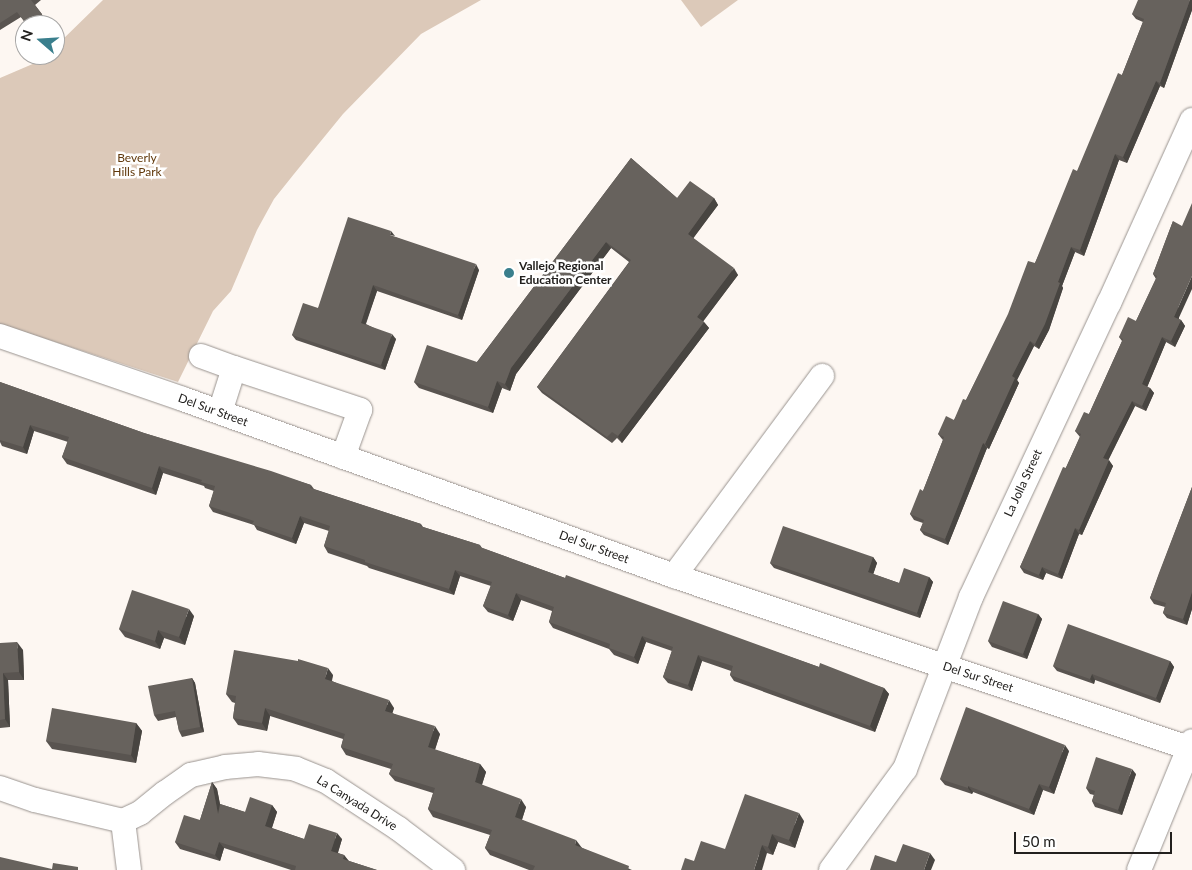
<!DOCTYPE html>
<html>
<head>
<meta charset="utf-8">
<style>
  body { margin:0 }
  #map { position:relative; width:1192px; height:870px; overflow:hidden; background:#fdf7f2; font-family:Lato,sans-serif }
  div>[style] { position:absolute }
  .green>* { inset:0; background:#dcc9b9 }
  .roads { filter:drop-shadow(0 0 1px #99938f) drop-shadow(0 0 1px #99938f) }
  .minor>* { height:24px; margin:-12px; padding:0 12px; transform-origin:12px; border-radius:12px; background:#fff }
  .wall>* { inset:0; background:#595450 }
  .shaded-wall>* { inset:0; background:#484541 }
  .building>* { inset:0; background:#67625d }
  .dots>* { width:14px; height:14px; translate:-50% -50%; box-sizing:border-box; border:2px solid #fff; border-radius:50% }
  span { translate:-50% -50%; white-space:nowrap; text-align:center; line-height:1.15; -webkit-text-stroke:5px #fff; paint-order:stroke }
  .park-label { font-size:12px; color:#61390c }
  .poi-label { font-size:12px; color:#22201e; font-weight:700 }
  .left { translate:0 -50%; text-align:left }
  .street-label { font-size:12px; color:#22201e }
  .north { position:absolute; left:15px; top:15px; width:50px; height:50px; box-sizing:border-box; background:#fff; border:1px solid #a7a6a5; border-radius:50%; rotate:289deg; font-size:14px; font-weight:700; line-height:20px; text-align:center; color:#22201e }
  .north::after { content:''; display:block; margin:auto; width:18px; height:22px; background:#3a7f8d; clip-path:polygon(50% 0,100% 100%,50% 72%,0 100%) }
  .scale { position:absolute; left:1014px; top:832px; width:158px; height:22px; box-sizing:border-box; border:2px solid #22201e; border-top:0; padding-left:6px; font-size:15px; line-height:18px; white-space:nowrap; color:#22201e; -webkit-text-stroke:4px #fff; paint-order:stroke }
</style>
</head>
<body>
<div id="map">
  <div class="green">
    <div style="clip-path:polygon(103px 0,481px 0,421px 34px,343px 114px,294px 174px,274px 199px,257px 230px,231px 291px,213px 311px,178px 382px,0 324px,0 78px,42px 60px,47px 55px,55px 55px,55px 47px)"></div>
    <div style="clip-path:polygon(681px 0,738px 0,701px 27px)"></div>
  </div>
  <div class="roads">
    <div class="minor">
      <div style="left:0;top:336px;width:194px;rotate:19deg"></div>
      <div style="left:183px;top:399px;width:522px;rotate:19.82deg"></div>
      <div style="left:674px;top:576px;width:546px;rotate:18.47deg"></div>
      <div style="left:201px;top:356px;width:35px;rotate:20deg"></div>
      <div style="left:220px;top:412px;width:46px;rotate:-72.3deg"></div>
      <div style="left:234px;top:368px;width:133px;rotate:18.4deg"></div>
      <div style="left:360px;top:410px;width:50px;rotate:109.9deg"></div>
      <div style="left:674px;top:576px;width:249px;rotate:-53.5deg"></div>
      <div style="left:0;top:788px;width:37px;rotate:19deg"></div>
      <div style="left:35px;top:800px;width:90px;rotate:13.4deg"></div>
      <div style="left:123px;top:821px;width:19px;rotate:-25deg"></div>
      <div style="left:140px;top:813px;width:32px;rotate:-39deg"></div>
      <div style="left:165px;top:793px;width:32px;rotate:-35deg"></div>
      <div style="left:191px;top:775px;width:35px;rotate:-13deg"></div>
      <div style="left:225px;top:767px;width:33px;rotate:-5deg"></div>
      <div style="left:258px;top:764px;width:38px;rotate:7deg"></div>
      <div style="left:296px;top:769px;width:32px;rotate:22deg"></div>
      <div style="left:326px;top:781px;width:87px;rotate:33.3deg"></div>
      <div style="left:399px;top:829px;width:68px;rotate:37.2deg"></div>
      <div style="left:123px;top:821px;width:49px;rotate:83deg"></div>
      <div style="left:831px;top:870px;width:125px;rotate:-53.8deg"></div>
      <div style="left:905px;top:769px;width:184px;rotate:-69deg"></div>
      <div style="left:971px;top:597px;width:325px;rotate:-64.9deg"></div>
      <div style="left:1109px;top:303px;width:201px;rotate:-65.6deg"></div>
      <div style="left:1139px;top:870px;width:139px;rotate:-67.7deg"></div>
    </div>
  </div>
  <div class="wall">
    <div style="clip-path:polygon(0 0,41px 0,35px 5px,46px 20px,39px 25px,27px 25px,21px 17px,0 30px)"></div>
    <div style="clip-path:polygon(1192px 0,1192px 10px,1164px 88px,1160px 86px,1127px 163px,1119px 160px,1084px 256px,1075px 252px,1062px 286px,1063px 288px,1049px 330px,1039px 349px,1034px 346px,1017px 380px,1019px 383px,989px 449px,987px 448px,948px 545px,924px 535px,920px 530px,923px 523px,914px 520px,910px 514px,923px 491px,943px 440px,942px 439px,938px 434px,954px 420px,966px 400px,1035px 263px,1122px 75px,1143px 22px,1136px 19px,1132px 14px)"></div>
    <div style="clip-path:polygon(631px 158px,677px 198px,714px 198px,718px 205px,693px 238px,738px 275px,703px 321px,709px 328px,622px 443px,617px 438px,612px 443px,542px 393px,537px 387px,629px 262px,611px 248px,516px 374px,510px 391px,502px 388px,493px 413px,419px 388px,414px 382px,477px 362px)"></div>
    <div style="clip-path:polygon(1173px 221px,1179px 319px,1181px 320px,1185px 326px,1175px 347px,1166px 342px,1147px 387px,1150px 388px,1154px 393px,1146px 411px,1135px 406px,1108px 460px,1113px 466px,1082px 535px,1079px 534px,1062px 579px,1046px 573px,1043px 580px,1024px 573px,1020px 567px,1080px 437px,1075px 431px,1089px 414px,1122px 341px,1119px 337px,1136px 321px,1156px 279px,1153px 274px)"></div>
    <div style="clip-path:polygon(395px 237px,479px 270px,462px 320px,377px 291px,366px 324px,396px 339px,385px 370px,296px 340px,292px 335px,318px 308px)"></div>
    <div style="clip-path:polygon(0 382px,144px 433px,311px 485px,314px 489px,421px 524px,423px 527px,480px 545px,482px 548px,565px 578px,819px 667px,884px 688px,889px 694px,875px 732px,734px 681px,730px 675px,731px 671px,702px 661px,692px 691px,668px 683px,663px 677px,672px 651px,646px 642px,638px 664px,614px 655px,609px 649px,553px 628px,549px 622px,552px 611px,521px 600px,513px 621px,488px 612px,483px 606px,491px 586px,460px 576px,454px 595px,369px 568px,367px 566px,328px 553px,324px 546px,329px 531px,304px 523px,296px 544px,257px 530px,254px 525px,213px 512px,209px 506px,214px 491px,205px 488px,204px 486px,163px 473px,156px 495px,67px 464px,62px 457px,68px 442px,34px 431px,27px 454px,2px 446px,0 442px)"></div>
    <div style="clip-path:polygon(1192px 487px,1192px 609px,1187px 625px,1167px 618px,1163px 613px,1165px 607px,1154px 604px,1150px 598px)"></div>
    <div style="clip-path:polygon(873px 557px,877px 563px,873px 574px,899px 583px,929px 577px,933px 582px,920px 618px,774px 568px,770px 563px)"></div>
    <div style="clip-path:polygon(1038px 614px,1042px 619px,1027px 659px,992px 647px,988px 641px)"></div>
    <div style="clip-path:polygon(194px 616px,185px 645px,164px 638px,160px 649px,125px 637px,119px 629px)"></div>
    <div style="clip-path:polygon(0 643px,23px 650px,24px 680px,8px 680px,10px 727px,0 728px)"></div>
    <div style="clip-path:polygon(1170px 661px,1174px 667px,1160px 703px,1095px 680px,1094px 684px,1057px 671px,1053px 666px)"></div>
    <div style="clip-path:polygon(333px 675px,332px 681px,394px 708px,392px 713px,440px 734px,435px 750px,480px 764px,486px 772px,482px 785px,526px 807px,522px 820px,582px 848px,632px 870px,529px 870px,490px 855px,485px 848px,490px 835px,433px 817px,428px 809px,433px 793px,395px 781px,389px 774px,391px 769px,346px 755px,341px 747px,343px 739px,270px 716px,267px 731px,238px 725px,233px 718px,235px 703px,232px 702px,226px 694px)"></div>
    <div style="clip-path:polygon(192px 678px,195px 683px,204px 732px,182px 737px,179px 731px,176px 717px,158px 721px,154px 715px)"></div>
    <div style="clip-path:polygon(136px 723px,142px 731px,136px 763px,52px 749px,46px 741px)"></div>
    <div style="clip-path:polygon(1069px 751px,1054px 794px,1043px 790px,1034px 815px,973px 792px,972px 794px,945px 785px,940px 779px)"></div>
    <div style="clip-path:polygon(1136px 774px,1122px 815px,1095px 807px,1092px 801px,1094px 795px,1090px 794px,1086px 788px)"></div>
    <div style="clip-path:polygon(212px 782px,217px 789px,220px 804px,245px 812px,272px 805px,277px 812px,272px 828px,304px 839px,342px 839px,338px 853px,344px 855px,349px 861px,377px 870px,291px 870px,224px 848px,220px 861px,180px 849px,175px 842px,200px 820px)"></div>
    <div style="clip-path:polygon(804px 821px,795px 848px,778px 842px,773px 855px,767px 853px,694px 861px)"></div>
  </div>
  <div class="shaded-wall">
    <div style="clip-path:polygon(1190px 0,1192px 0,1192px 10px,1164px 88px,1160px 83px)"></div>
    <div style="clip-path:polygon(1156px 81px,1160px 86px,1127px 163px,1123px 157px)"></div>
    <div style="clip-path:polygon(1115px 154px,1119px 160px,1084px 256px,1080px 250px)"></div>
    <div style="clip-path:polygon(714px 198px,718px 205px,692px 240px,688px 234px)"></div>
    <div style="clip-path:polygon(391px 231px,395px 236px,390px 235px)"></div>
    <div style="clip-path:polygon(606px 242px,611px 248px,516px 374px,510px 391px,505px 384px,511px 368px)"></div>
    <div style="clip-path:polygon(1071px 247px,1075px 252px,1062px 286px,1063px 288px,1049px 330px,1039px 349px,1035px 344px)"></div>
    <div style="clip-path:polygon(476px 264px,479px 270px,462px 320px,458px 315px)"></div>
    <div style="clip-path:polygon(734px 268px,738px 275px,702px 323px,697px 317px)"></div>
    <div style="clip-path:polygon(1192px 276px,1192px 289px,1177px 322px,1174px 317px)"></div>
    <div style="clip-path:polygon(373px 285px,377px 291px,364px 328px,361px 323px)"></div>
    <div style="clip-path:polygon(1181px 320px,1185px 326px,1175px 347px,1171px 341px)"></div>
    <div style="clip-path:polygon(704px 322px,709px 328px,622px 443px,618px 436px)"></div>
    <div style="clip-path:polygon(392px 334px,396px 339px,385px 370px,381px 365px)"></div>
    <div style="clip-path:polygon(1162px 337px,1166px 342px,1146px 390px,1142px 384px)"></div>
    <div style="clip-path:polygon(1030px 341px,1034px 346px,1017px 380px,1019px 383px,989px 449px,985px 444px,1012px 376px)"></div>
    <div style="clip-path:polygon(497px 381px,502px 388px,493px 413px,488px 407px)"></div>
    <div style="clip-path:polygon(1150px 388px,1154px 393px,1146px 411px,1142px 406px)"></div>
    <div style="clip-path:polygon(1132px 401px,1135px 406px,1107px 463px,1103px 458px)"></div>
    <div style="clip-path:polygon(30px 425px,34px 431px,27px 454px,23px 447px)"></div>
    <div style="clip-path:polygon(983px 443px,987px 448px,948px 545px,945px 539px)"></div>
    <div style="clip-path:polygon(1109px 460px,1113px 466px,1082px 535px,1079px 530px)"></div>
    <div style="clip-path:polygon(159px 466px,163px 473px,156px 495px,152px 488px)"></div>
    <div style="clip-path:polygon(300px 516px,304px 523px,296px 544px,292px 538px)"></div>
    <div style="clip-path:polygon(1075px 528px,1079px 534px,1062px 579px,1058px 574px)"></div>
    <div style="clip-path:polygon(873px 557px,877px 563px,872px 578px,868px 572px)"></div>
    <div style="clip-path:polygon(1042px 567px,1046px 573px,1043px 580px,1039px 575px)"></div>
    <div style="clip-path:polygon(455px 570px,460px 576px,454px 595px,449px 589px)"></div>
    <div style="clip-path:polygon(929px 577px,933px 582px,920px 618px,917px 613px)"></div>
    <div style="clip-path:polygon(1192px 592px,1192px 609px,1187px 625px,1183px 619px)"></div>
    <div style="clip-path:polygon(516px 593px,521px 600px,513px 621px,508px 615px)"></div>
    <div style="clip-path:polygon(189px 609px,194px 616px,185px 645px,179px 637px)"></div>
    <div style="clip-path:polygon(1038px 614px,1042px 619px,1027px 659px,1023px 654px)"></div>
    <div style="clip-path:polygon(158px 630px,164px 638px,160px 649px,155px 641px)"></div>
    <div style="clip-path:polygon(642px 636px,646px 642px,638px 664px,634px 657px)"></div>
    <div style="clip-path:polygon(17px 642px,23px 650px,24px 680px,19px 672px)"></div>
    <div style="clip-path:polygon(698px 655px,702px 661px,692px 691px,688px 685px)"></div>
    <div style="clip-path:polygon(1170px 661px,1174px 667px,1160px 703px,1156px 698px)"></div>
    <div style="clip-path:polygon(328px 668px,333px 675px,330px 686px,325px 679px)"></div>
    <div style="clip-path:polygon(3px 673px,8px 680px,10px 727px,5px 719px)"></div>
    <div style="clip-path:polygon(1092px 674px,1095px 680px,1094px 684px,1090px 679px)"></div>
    <div style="clip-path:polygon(192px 678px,195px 683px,204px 732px,200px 727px)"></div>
    <div style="clip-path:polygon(884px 688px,889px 694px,875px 732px,870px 726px)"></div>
    <div style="clip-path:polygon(389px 700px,394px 708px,391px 718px,385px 711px)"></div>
    <div style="clip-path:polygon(265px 708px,270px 716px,267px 731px,262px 723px)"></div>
    <div style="clip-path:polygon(136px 723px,142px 731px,136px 763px,131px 755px)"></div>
    <div style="clip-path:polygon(435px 726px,440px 734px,433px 755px,428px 747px)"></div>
    <div style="clip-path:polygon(1065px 745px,1069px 751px,1054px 794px,1049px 787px)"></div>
    <div style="clip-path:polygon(480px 764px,486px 772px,480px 790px,475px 782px)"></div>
    <div style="clip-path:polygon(1132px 769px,1136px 774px,1122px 815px,1118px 810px)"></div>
    <div style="clip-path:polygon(212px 782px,217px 789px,223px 820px,218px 814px)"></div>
    <div style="clip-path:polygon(1039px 784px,1043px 790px,1034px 815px,1029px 809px)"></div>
    <div style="clip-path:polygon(968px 786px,973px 792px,972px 794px,968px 788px)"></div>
    <div style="clip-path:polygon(521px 799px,526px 807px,520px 825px,515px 817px)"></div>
    <div style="clip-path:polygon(272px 805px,277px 812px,270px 833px,265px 826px)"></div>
    <div style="clip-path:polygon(799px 813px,804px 821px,795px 848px,789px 840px)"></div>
    <div style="clip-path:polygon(337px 833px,342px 839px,336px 858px,331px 851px)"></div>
    <div style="clip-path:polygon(772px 834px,778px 842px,773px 855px,768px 847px)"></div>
    <div style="clip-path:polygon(576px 840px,582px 848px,580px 853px,575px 845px)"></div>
    <div style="clip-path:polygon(219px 842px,224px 848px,220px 861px,215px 855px)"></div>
    <div style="clip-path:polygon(762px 845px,767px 853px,762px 870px,754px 870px)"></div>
    <div style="clip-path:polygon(930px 853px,935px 860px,931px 870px,924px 870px)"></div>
    <div style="clip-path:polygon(344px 855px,349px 862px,343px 859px)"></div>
  </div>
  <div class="building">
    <div style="clip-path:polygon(0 0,31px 0,42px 14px,29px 25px,27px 25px,17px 12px,0 23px)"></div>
    <div style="clip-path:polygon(1138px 0,1190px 0,1160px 83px,1156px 81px,1123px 157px,1115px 154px,1080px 250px,1071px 247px,1058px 282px,1060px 283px,1045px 324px,1035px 344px,1030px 341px,1012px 376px,1015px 378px,985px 444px,983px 443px,945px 539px,920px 530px,924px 520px,910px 514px,920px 489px,923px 491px,944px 437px,938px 434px,946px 416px,954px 420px,963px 399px,966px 400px,1008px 314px,1028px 261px,1035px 263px,1073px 169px,1077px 171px,1118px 73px,1122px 75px,1144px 19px,1132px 14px)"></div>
    <div style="clip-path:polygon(631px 158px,677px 198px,690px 181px,714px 198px,688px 234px,734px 268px,697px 317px,704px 322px,618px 436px,612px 432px,607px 437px,537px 387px,631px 260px,606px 242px,511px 368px,505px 384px,497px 381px,488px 407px,414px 382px,427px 345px,477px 362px)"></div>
    <div style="clip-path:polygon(1192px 203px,1192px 276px,1174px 317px,1181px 320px,1171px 341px,1162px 337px,1142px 384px,1150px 388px,1142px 406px,1132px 401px,1103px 458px,1109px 460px,1079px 530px,1075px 528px,1058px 574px,1042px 567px,1039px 575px,1020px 567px,1063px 467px,1066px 468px,1081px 434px,1075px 431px,1084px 412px,1089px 414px,1123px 339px,1119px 337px,1128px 317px,1136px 321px,1157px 276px,1153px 274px,1173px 221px,1182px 226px)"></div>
    <div style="clip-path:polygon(348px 217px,391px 231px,390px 235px,476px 264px,458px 315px,373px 285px,361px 323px,392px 334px,381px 365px,292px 335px,303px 303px,318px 308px)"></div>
    <div style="clip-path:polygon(0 382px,144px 433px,271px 471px,311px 485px,310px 488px,421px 524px,420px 526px,480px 545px,480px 547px,565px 578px,566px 575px,819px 667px,820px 663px,884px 688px,870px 726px,730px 675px,733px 666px,698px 655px,688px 685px,663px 677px,673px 647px,642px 636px,634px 657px,609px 648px,610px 644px,549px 622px,554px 607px,516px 593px,508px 615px,483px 606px,492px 582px,455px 570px,449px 589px,365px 562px,365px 560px,324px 546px,330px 526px,300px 516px,292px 538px,252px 524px,254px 521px,209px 506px,215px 486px,201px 482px,202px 480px,159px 466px,152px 488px,62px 457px,69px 437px,30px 425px,23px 447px,0 440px)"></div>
    <div style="clip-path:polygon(1192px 487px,1192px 592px,1183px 619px,1163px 613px,1166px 603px,1150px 598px,1159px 573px)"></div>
    <div style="clip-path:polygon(783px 526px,873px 557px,868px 572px,899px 583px,904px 568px,929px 577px,917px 613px,770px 563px)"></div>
    <div style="clip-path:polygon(132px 590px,189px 609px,179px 637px,158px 630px,155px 641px,119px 629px)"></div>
    <div style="clip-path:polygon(1003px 601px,1038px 614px,1023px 654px,988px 641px)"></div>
    <div style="clip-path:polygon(1068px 624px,1170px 661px,1156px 698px,1092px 674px,1090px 679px,1053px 666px)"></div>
    <div style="clip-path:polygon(17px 642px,19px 672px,3px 673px,5px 719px,0 720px,0 643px)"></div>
    <div style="clip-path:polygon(234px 650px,298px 661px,298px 659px,328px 668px,325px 679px,389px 700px,385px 711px,435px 726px,428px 747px,480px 764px,475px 782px,521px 799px,515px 817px,576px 840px,575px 845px,629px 866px,628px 870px,533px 870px,535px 866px,485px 848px,492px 830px,428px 809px,435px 788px,389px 774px,393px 764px,341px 747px,345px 734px,265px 708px,262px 723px,233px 718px,236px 696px,226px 694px)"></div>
    <div style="clip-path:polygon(192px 678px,200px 727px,179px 731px,175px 711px,154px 715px,148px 686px)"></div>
    <div style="clip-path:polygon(966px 707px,1065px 745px,1049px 787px,1039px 784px,1029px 809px,968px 786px,968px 788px,940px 779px)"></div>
    <div style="clip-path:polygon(52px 708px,136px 723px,131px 755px,46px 741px)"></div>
    <div style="clip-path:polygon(1096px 757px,1132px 769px,1118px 810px,1092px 801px,1095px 791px,1086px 788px)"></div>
    <div style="clip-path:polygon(212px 782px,218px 814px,220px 804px,245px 812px,250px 797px,272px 805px,265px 826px,304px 839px,309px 824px,337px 833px,331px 851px,344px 855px,343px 859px,377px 870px,295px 870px,296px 866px,219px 842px,215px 855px,175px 842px,184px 815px,200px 820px)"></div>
    <div style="clip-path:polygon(745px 794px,799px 813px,789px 840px,772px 834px,768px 847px,762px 845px,754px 870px,681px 870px,685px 858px,694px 861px,701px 841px,725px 849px)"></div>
    <div style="clip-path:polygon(903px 844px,930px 853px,924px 870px,870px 870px,875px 855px,896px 862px)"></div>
    <div style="clip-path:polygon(0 857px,52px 869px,53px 863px,78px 867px,78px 870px,0 870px)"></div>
  </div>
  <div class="dots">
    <div style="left:509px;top:273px;background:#3a7f8d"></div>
  </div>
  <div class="park-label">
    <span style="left:137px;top:165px">Beverly<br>Hills Park</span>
  </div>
  <div class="poi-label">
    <span class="left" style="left:519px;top:273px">Vallejo Regional<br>Education Center</span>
  </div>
  <div class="street-label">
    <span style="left:213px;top:410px;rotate:20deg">Del Sur Street</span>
    <span style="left:1023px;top:483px;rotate:-65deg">La Jolla Street</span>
    <span style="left:594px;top:547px;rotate:20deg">Del Sur Street</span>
    <span style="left:978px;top:677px;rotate:18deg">Del Sur Street</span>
    <span style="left:357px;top:803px;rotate:32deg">La Canyada Drive</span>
  </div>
  <div class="north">N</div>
  <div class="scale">50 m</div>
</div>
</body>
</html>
